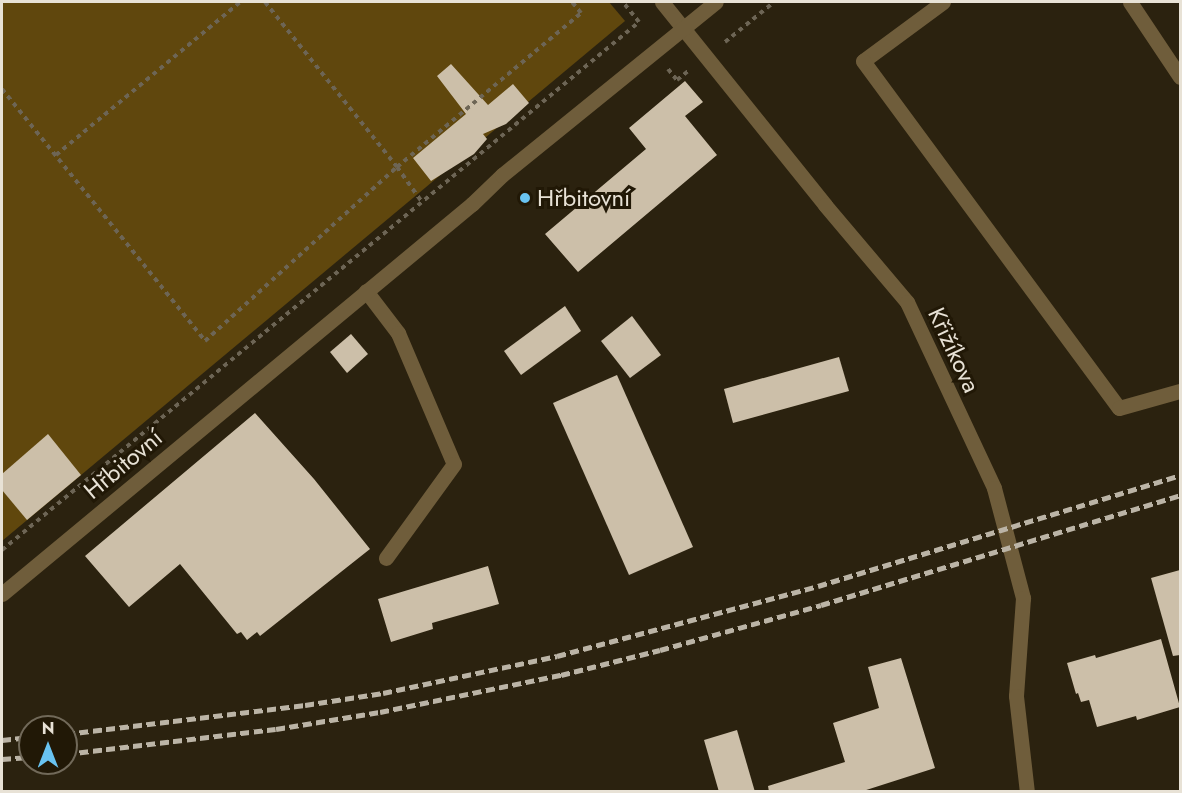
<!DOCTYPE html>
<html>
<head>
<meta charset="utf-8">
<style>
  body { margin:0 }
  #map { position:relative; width:1182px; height:793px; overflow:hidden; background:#2b220f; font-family:Jost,sans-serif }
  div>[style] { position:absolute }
  .green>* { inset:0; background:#60470d }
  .building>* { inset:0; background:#ccbfa9 }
  .path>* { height:4px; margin-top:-2px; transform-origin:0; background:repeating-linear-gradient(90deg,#6d6555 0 4.5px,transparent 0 9px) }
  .service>* { height:15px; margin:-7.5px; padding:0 7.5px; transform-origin:7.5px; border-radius:7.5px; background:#6f5d3b }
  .minor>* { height:15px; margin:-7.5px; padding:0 7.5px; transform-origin:7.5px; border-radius:7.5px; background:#6f5d3b }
  .rail>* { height:4.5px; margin-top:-2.25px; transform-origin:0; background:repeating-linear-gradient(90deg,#bbb4a6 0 9px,transparent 0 13.5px) }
  .dots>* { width:16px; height:16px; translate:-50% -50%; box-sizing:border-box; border:3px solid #211806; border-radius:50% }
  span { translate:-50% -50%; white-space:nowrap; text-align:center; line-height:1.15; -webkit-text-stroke:6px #211806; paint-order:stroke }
  .poi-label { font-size:24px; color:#e8e2d6 }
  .left { translate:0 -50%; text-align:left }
  .street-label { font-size:24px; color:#e8e2d6 }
  .frame { position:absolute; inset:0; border:3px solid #e8e2d6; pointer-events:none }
  .north { position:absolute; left:18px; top:715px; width:60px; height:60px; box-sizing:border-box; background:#211806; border:2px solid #716959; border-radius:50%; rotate:0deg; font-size:16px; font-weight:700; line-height:24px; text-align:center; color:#e8e2d6 }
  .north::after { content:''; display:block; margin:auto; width:21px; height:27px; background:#69c3f1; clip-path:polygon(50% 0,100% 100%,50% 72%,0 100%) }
</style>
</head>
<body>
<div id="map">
  <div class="green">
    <div style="clip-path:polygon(2px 2px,609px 2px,625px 21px,2px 541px)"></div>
  </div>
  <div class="building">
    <div style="clip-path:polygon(451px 64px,488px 105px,513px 84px,529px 103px,506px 124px,483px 134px,487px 139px,474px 154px,431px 181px,413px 158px,466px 114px,437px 76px)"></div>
    <div style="clip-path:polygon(685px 81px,703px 102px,685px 116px,717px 155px,578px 272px,545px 234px,646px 149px,629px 128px)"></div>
    <div style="clip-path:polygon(565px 306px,581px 331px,521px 375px,504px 351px)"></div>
    <div style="clip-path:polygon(632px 316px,661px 355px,630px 378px,601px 341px)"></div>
    <div style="clip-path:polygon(351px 334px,368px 354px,347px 373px,330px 352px)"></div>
    <div style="clip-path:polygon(839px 357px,849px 391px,733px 423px,724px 389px)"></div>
    <div style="clip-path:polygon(617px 375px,693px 547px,629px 575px,553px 403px)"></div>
    <div style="clip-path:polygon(255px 413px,314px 479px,370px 549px,260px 636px,257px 632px,247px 640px,241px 632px,237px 634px,180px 564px,129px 607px,85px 556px)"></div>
    <div style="clip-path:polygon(48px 434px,81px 475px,27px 520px,2px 490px,2px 474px)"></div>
    <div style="clip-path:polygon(488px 566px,499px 604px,432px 623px,433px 629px,391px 642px,378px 599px)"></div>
    <div style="clip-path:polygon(1180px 570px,1180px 655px,1173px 656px,1151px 578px)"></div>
    <div style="clip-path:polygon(1161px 639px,1180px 707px,1137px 720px,1136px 716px,1097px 727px,1089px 700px,1081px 702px,1078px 693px,1076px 694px,1067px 663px,1095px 655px,1096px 658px)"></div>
    <div style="clip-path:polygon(901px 658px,935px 768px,860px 792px,769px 792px,768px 786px,845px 762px,833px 723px,879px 708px,868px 667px)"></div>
    <div style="clip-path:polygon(737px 730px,755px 792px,719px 792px,704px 740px)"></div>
  </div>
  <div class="path">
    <div style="left:265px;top:2px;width:211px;rotate:51.3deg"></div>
    <div style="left:397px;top:167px;width:240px;rotate:-39.9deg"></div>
    <div style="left:581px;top:13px;width:14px;rotate:-129deg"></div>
    <div style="left:725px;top:42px;width:63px;rotate:-39.2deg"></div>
    <div style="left:668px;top:69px;width:14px;rotate:51deg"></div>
    <div style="left:677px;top:80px;width:14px;rotate:-39deg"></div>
    <div style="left:2px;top:89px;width:324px;rotate:51.1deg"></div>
    <div style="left:205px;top:341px;width:259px;rotate:-42.2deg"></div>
    <div style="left:397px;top:167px;width:43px;rotate:54.5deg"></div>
    <div style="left:56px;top:155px;width:239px;rotate:-39.7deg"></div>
    <div style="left:2px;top:550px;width:827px;rotate:-39.65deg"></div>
    <div style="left:639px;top:22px;width:26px;rotate:-129deg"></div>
  </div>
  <div class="service">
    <div style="left:943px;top:2px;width:99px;rotate:143.6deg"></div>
    <div style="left:863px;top:61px;width:431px;rotate:53.6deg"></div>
    <div style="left:1119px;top:408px;width:63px;rotate:-15.6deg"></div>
    <div style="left:1130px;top:2px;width:90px;rotate:56.3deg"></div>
    <div style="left:366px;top:291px;width:53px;rotate:52.7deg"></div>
    <div style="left:398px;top:333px;width:142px;rotate:66.9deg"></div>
    <div style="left:454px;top:464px;width:116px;rotate:125.9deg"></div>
  </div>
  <div class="minor">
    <div style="left:662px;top:2px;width:260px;rotate:51.2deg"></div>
    <div style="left:825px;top:205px;width:127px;rotate:49.8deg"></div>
    <div style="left:907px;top:302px;width:205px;rotate:64.9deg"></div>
    <div style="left:994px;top:488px;width:114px;rotate:75.2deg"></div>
    <div style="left:1023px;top:598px;width:98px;rotate:94.1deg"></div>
    <div style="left:1016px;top:696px;width:97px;rotate:83.5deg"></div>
    <div style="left:2px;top:594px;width:611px;rotate:-39.69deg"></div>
    <div style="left:472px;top:204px;width:42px;rotate:-44deg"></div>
    <div style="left:502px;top:175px;width:275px;rotate:-39deg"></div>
  </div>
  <div class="rail">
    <div style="left:66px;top:734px;width:241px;rotate:-6.9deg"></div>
    <div style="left:305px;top:705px;width:79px;rotate:-8.7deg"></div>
    <div style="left:383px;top:693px;width:178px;rotate:-12deg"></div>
    <div style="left:557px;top:656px;width:270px;rotate:-15deg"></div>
    <div style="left:818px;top:586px;width:379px;rotate:-17deg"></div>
    <div style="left:2px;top:740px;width:28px;rotate:-6deg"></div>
    <div style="left:66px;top:754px;width:211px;rotate:-6.8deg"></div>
    <div style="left:276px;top:729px;width:105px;rotate:-9.3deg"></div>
    <div style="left:380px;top:712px;width:185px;rotate:-11.6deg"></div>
    <div style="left:561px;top:675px;width:102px;rotate:-14.2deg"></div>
    <div style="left:660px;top:650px;width:167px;rotate:-15.6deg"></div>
    <div style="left:821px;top:605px;width:375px;rotate:-17deg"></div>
    <div style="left:2px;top:759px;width:28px;rotate:-4deg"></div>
  </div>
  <div class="dots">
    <div style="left:525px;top:198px;background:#69c3f1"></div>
  </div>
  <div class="poi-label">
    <span class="left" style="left:537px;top:198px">Hřbitovní</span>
  </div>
  <div class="street-label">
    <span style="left:954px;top:350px;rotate:65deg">Křižíkova</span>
    <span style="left:123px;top:464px;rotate:-40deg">Hřbitovní</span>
  </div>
  <div class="frame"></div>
  <div class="north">N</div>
</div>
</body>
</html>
